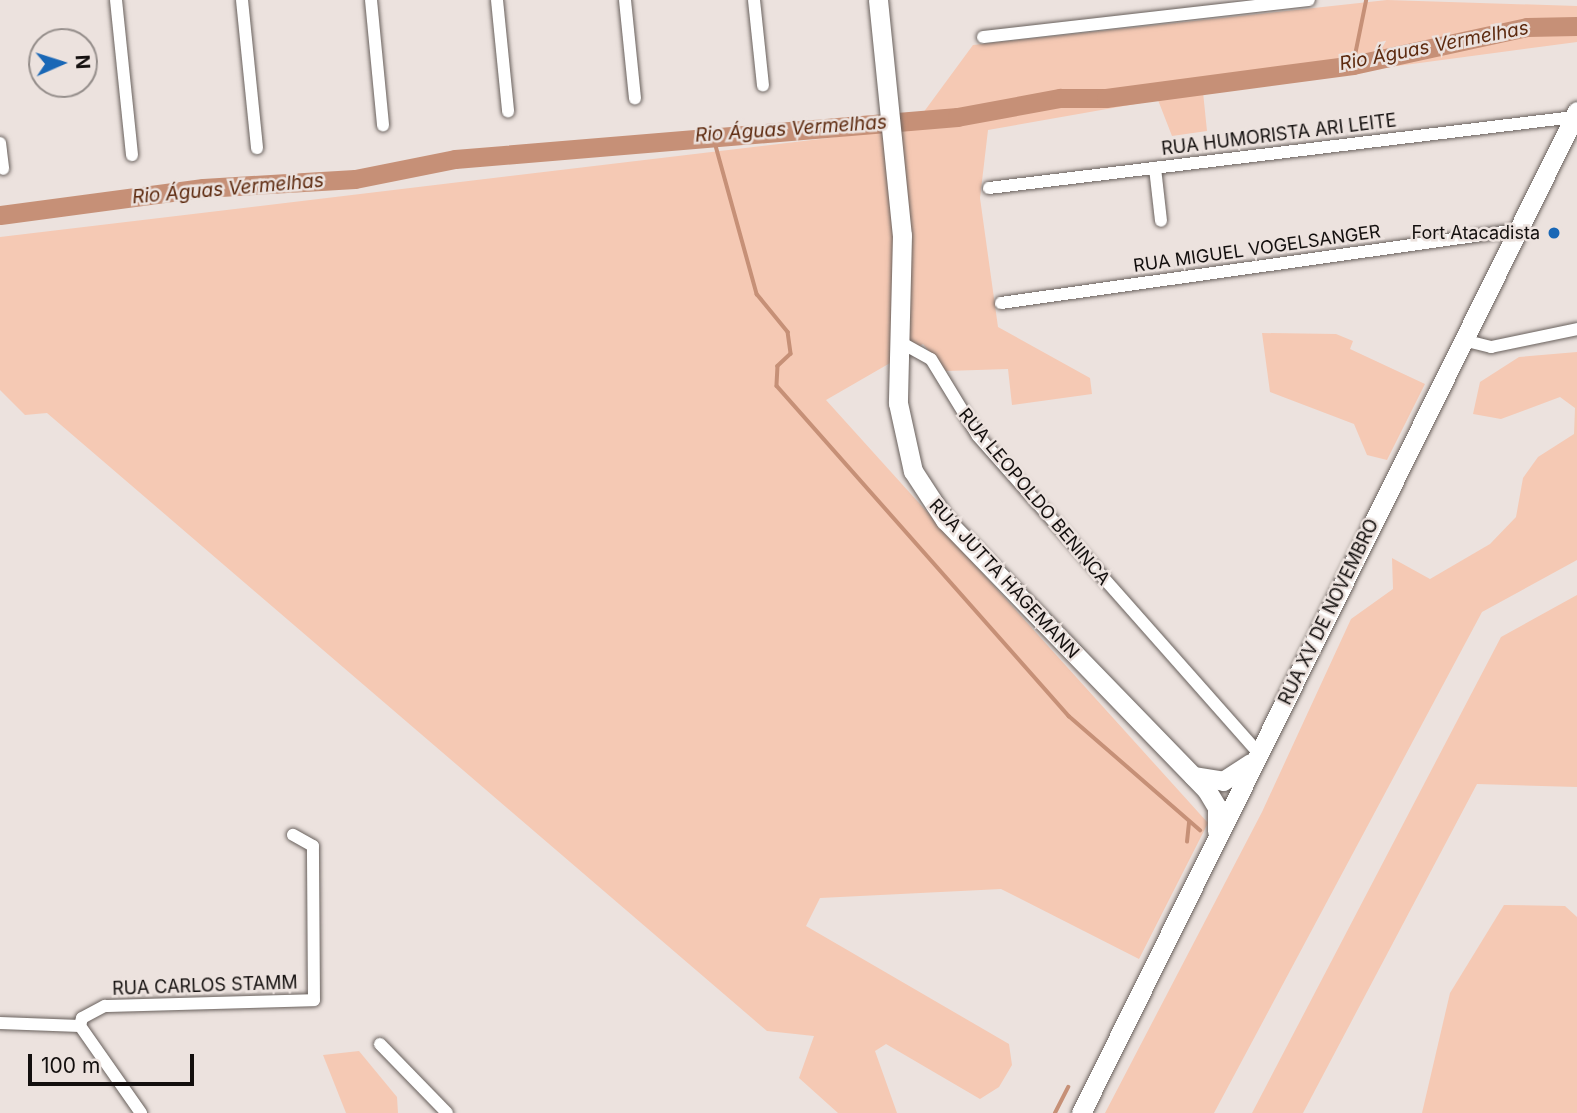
<!DOCTYPE html>
<html>
<head>
<meta charset="utf-8">
<style>
  body { margin:0 }
  #map { position:relative; width:1577px; height:1113px; overflow:hidden; background:#ece2de; font-family:Inter,sans-serif }
  div>[style] { position:absolute }
  .green>* { inset:0; background:#f5c9b4 }
  .stream>* { height:3.5px; margin:-1.75px; padding:0 1.75px; transform-origin:1.75px; border-radius:1.75px; background:#c69077 }
  .river>* { height:19px; margin:-9.5px; padding:0 9.5px; transform-origin:9.5px; border-radius:9.5px; background:#c69077 }
  .roads { filter:drop-shadow(0 0 2px #68605c) drop-shadow(0 0 2px #68605c) }
  .street>* { height:12px; margin:-6px; padding:0 6px; transform-origin:6px; border-radius:6px; background:#fff }
  .primary>* { height:19px; margin:-9.5px; padding:0 9.5px; transform-origin:9.5px; border-radius:9.5px; background:#fff }
  .dots>* { width:19px; height:19px; translate:-50% -50%; box-sizing:border-box; border:4px solid #ece2de; border-radius:50% }
  span { translate:-50% -50%; white-space:nowrap; text-align:center; line-height:1.15; -webkit-text-stroke:5px #ece2de; paint-order:stroke }
  .street-label { font-size:18px; color:#130f0e }
  .poi-label { font-size:18px; color:#130f0e }
  .right { translate:-100% -50%; text-align:right }
  .water-label { font-size:19px; color:#5d2a0f; font-style:italic }
  .north { position:absolute; left:28px; top:28px; width:70px; height:70px; box-sizing:border-box; background:#ece2de; border:2px solid #958e8b; border-radius:50%; rotate:87deg; font-size:19px; font-weight:700; line-height:28px; text-align:center; color:#130f0e }
  .north::after { content:''; display:block; margin:auto; width:24px; height:32px; background:#1967b6; clip-path:polygon(50% 0,100% 100%,50% 72%,0 100%) }
  .scale { position:absolute; left:28px; top:1054px; width:166px; height:32px; box-sizing:border-box; border:4px solid #130f0e; border-top:0; padding-left:9px; font-size:21px; line-height:24px; white-space:nowrap; color:#130f0e; -webkit-text-stroke:5px #ece2de; paint-order:stroke }
</style>
</head>
<body>
<div id="map">
  <div class="green">
    <div style="clip-path:polygon(1387px 0,1577px 6px,1577px 42px,1203px 92px,1207px 131px,1172px 136px,1158px 100px,988px 130px,980px 198px,998px 327px,1090px 378px,1092px 394px,1012px 405px,1008px 369px,946px 371px,923px 344px,826px 400px,1208px 823px,1139px 959px,1001px 889px,820px 898px,806px 926px,1009px 1044px,1012px 1065px,999px 1087px,980px 1099px,886px 1044px,875px 1051px,897px 1113px,838px 1113px,799px 1078px,814px 1036px,767px 1031px,47px 413px,25px 415px,0 390px,0 237px,912px 128px,973px 45px)"></div>
    <div style="clip-path:polygon(1262px 333px,1336px 334px,1353px 341px,1350px 349px,1425px 384px,1387px 460px,1367px 455px,1354px 424px,1270px 392px)"></div>
    <div style="clip-path:polygon(1577px 352px,1577px 560px,1482px 612px,1214px 1113px,1105px 1113px,1262px 812px,1351px 619px,1393px 589px,1392px 558px,1430px 579px,1490px 544px,1516px 517px,1523px 478px,1538px 457px,1574px 434px,1575px 408px,1560px 397px,1501px 419px,1473px 414px,1480px 382px,1519px 357px)"></div>
    <div style="clip-path:polygon(1577px 595px,1577px 787px,1477px 784px,1303px 1113px,1252px 1113px,1501px 637px)"></div>
    <div style="clip-path:polygon(1504px 905px,1565px 906px,1577px 917px,1577px 1113px,1422px 1113px,1450px 993px)"></div>
    <div style="clip-path:polygon(359px 1051px,397px 1097px,398px 1113px,346px 1113px,323px 1055px)"></div>
  </div>
  <div class="stream">
    <div style="left:1353px;top:65px;width:65px;rotate:-78.5deg"></div>
    <div style="left:707px;top:136px;width:13px;rotate:48deg"></div>
    <div style="left:716px;top:146px;width:154px;rotate:74.5deg"></div>
    <div style="left:757px;top:294px;width:49px;rotate:50.8deg"></div>
    <div style="left:788px;top:332px;width:22px;rotate:82deg"></div>
    <div style="left:791px;top:354px;width:18px;rotate:137deg"></div>
    <div style="left:778px;top:366px;width:20px;rotate:93deg"></div>
    <div style="left:777px;top:386px;width:441px;rotate:48.5deg"></div>
    <div style="left:1069px;top:716px;width:174px;rotate:41deg"></div>
    <div style="left:1187px;top:842px;width:19px;rotate:-84deg"></div>
    <div style="left:1055px;top:1113px;width:29px;rotate:-63deg"></div>
  </div>
  <div class="river">
    <div style="left:0;top:215px;width:205px;rotate:-7.6deg"></div>
    <div style="left:203px;top:188px;width:152px;rotate:-3.4deg"></div>
    <div style="left:355px;top:179px;width:102px;rotate:-11.3deg"></div>
    <div style="left:455px;top:159px;width:504px;rotate:-4.78deg"></div>
    <div style="left:957px;top:117px;width:105px;rotate:-10.5deg"></div>
    <div style="left:1060px;top:98px;width:46px"></div>
    <div style="left:1106px;top:98px;width:249px;rotate:-7.6deg"></div>
    <div style="left:1353px;top:65px;width:178px;rotate:-12.3deg"></div>
    <div style="left:1527px;top:27px;width:50px;rotate:-1.1deg"></div>
  </div>
  <div class="roads">
    <div class="street">
      <div style="left:116px;top:0;width:156px;rotate:84.1deg"></div>
      <div style="left:242px;top:0;width:149px;rotate:84.2deg"></div>
      <div style="left:371px;top:0;width:126px;rotate:84.5deg"></div>
      <div style="left:497px;top:0;width:112px;rotate:84.3deg"></div>
      <div style="left:625px;top:0;width:99px;rotate:84.2deg"></div>
      <div style="left:754px;top:0;width:86px;rotate:84deg"></div>
      <div style="left:983px;top:37px;width:328px;rotate:-6.5deg"></div>
      <div style="left:0;top:143px;width:26px;rotate:83deg"></div>
      <div style="left:1155px;top:168px;width:53px;rotate:83.5deg"></div>
      <div style="left:989px;top:188px;width:589px;rotate:-6.92deg"></div>
      <div style="left:1001px;top:303px;width:521px;rotate:-8.05deg"></div>
      <div style="left:1463px;top:340px;width:29px;rotate:14deg"></div>
      <div style="left:1491px;top:347px;width:88px;rotate:-11.8deg"></div>
      <div style="left:900px;top:342px;width:35px;rotate:29deg"></div>
      <div style="left:931px;top:359px;width:90px;rotate:58.6deg"></div>
      <div style="left:978px;top:436px;width:424px;rotate:48.5deg"></div>
      <div style="left:0;top:1023px;width:80px;rotate:2.1deg"></div>
      <div style="left:380px;top:1044px;width:96px;rotate:45.8deg"></div>
      <div style="left:141px;top:1113px;width:106px;rotate:-125deg"></div>
      <div style="left:80px;top:1026px;width:8px;rotate:-76deg"></div>
      <div style="left:82px;top:1018px;width:26px;rotate:-28deg"></div>
      <div style="left:105px;top:1006px;width:209px;rotate:-1.6deg"></div>
      <div style="left:314px;top:1000px;width:154px;rotate:-90.4deg"></div>
      <div style="left:313px;top:846px;width:23px;rotate:-151deg"></div>
    </div>
    <div class="primary">
      <div style="left:878px;top:0;width:236px;rotate:84.2deg"></div>
      <div style="left:902px;top:235px;width:168px;rotate:91.4deg"></div>
      <div style="left:898px;top:403px;width:70px;rotate:77.6deg"></div>
      <div style="left:913px;top:471px;width:59px;rotate:56.9deg"></div>
      <div style="left:945px;top:520px;width:375px;rotate:45.9deg"></div>
      <div style="left:1206px;top:789px;width:21px;rotate:59deg"></div>
      <div style="left:1217px;top:807px;width:24px;rotate:90deg"></div>
      <div style="left:1193px;top:776px;width:30px;rotate:9deg"></div>
      <div style="left:1223px;top:781px;width:33px;rotate:-33deg"></div>
      <div style="left:1081px;top:1113px;width:1118px;rotate:-63.66deg"></div>
    </div>
  </div>
  <div class="dots">
    <div style="left:1554px;top:233px;background:#1967b6"></div>
  </div>
  <div class="street-label">
    <span style="left:1279px;top:135px;rotate:-7deg">RUA HUMORISTA ARI LEITE</span>
    <span style="left:1257px;top:249px;rotate:-8deg">RUA MIGUEL VOGELSANGER</span>
    <span style="left:1034px;top:497px;rotate:50deg">RUA LEOPOLDO BENINCA</span>
    <span style="left:1004px;top:579px;rotate:47deg">RUA JUTTA HAGEMANN</span>
    <span style="left:1329px;top:612px;rotate:-64deg">RUA XV DE NOVEMBRO</span>
    <span style="left:205px;top:986px;rotate:-2deg">RUA CARLOS STAMM</span>
  </div>
  <div class="poi-label">
    <span class="right" style="left:1540px;top:233px">Fort Atacadista</span>
  </div>
  <div class="water-label">
    <span style="left:1434px;top:46px;rotate:-11deg">Rio Águas Vermelhas</span>
    <span style="left:791px;top:129px;rotate:-4deg">Rio Águas Vermelhas</span>
    <span style="left:228px;top:189px;rotate:-5deg">Rio Águas Vermelhas</span>
  </div>
  <div class="north">N</div>
  <div class="scale">100 m</div>
</div>
</body>
</html>
